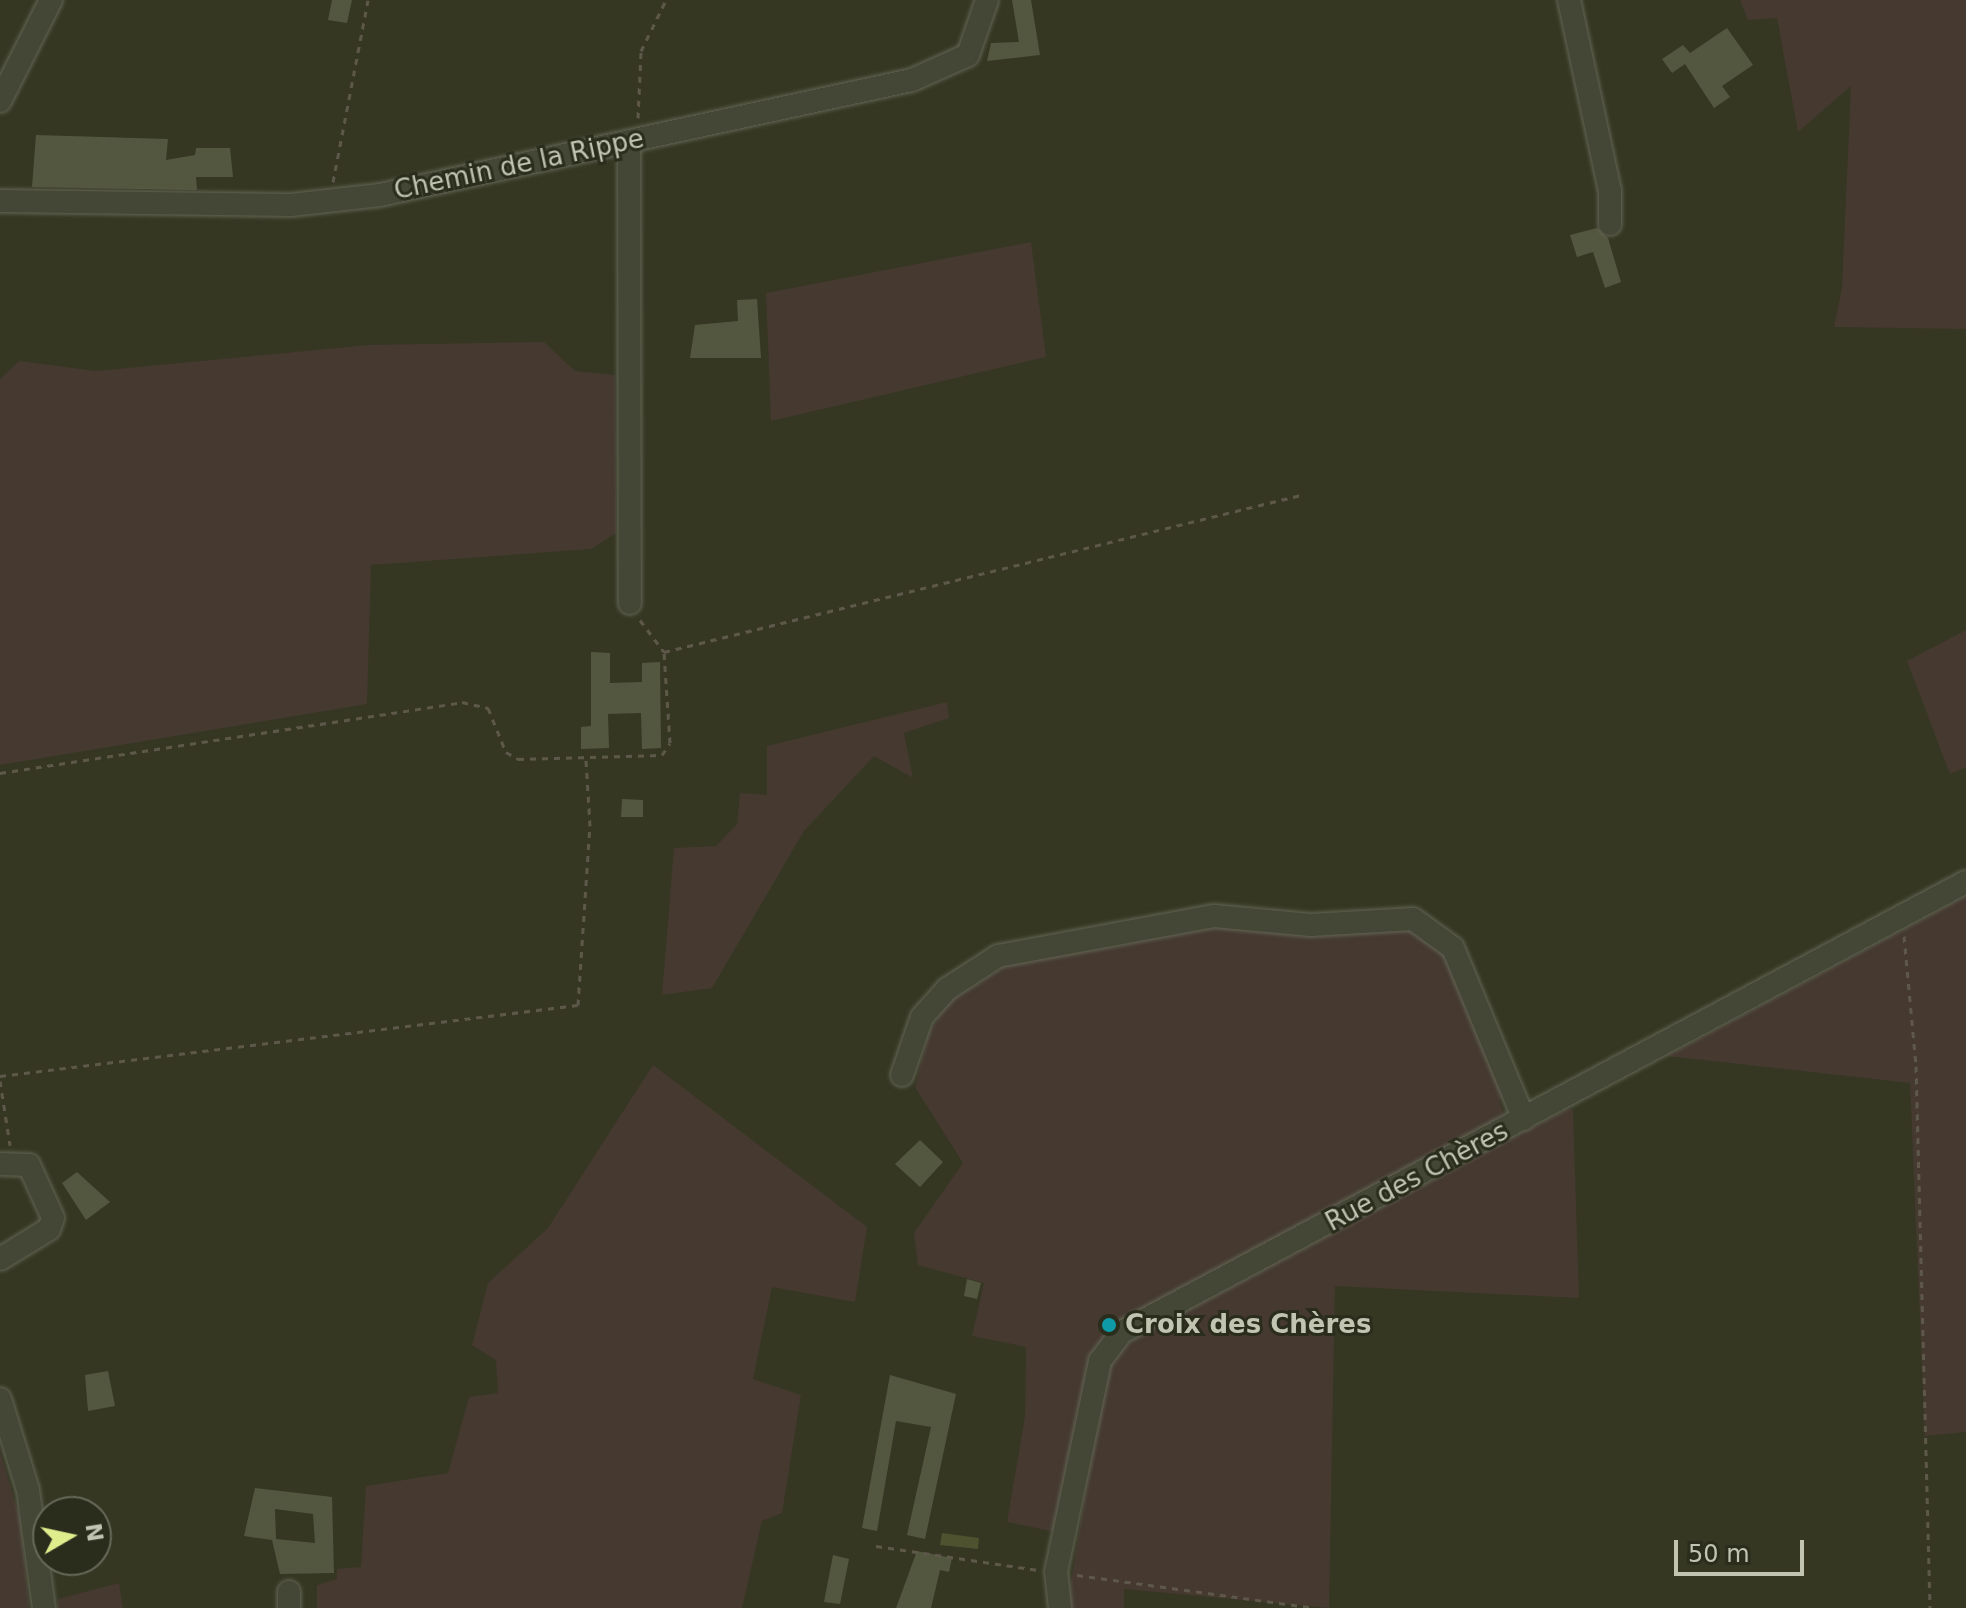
<!DOCTYPE html>
<html>
<head>
<meta charset="utf-8">
<style>
  body { margin:0 }
  #map { position:relative; width:1966px; height:1608px; overflow:hidden; background:#353723; font-family:"DejaVu Sans",sans-serif }
  div>[style] { position:absolute }
  .green>* { inset:0; background:#453930 }
  .water>* { inset:0; background:#4e522f }
  .building>* { inset:0; background:#54573f }
  .path>* { height:3px; margin-top:-1.5px; transform-origin:0; background:repeating-linear-gradient(90deg,#5e584b 0 6px,transparent 0 12px) }
  .roads { filter:drop-shadow(0 0 2px #636554) drop-shadow(0 0 2px #636554) }
  .minor>* { height:22px; margin:-11px; padding:0 11px; transform-origin:11px; border-radius:11px; background:#454736 }
  .dots>* { width:22px; height:22px; translate:-50% -50%; box-sizing:border-box; border:4px solid #2a2c1c; border-radius:50% }
  span { translate:-50% -50%; white-space:nowrap; text-align:center; line-height:1.15; -webkit-text-stroke:6px #2a2c1c; paint-order:stroke }
  .street-label { font-size:26px; color:#c1c4b1 }
  .poi-label { font-size:26px; color:#c1c4b1; font-weight:700 }
  .left { translate:0 -50%; text-align:left }
  .north { position:absolute; left:32px; top:1496px; width:80px; height:80px; box-sizing:border-box; background:#2a2c1c; border:2px solid #666958; border-radius:50%; rotate:81deg; font-size:22px; font-weight:700; line-height:32px; text-align:center; color:#c1c4b1 }
  .north::after { content:''; display:block; margin:auto; width:28px; height:36px; background:#dfed8c; clip-path:polygon(50% 0,100% 100%,50% 72%,0 100%) }
  .scale { position:absolute; left:1674px; top:1540px; width:130px; height:36px; box-sizing:border-box; border:4px solid #c1c4b1; border-top:0; padding-left:10px; font-size:24px; line-height:28px; white-space:nowrap; color:#c1c4b1; -webkit-text-stroke:6px #2a2c1c; paint-order:stroke }
</style>
</head>
<body>
<div id="map">
  <div class="green">
    <div style="clip-path:polygon(1740px 0,1966px 0,1966px 329px,1834px 327px,1842px 287px,1851px 86px,1798px 132px,1777px 18px,1748px 20px)"></div>
    <div style="clip-path:polygon(1031px 242px,1046px 357px,771px 421px,766px 293px)"></div>
    <div style="clip-path:polygon(544px 342px,575px 371px,615px 375px,616px 533px,591px 549px,371px 565px,367px 704px,0 765px,0 379px,19px 361px,96px 371px,368px 345px)"></div>
    <div style="clip-path:polygon(1966px 630px,1966px 767px,1950px 774px,1907px 661px)"></div>
    <div style="clip-path:polygon(947px 702px,949px 718px,904px 733px,913px 778px,874px 756px,804px 831px,712px 988px,662px 995px,674px 848px,716px 846px,737px 824px,740px 793px,767px 795px,767px 746px)"></div>
    <div style="clip-path:polygon(1966px 896px,1966px 1432px,1925px 1436px,1910px 1083px,1667px 1056px)"></div>
    <div style="clip-path:polygon(1201px 923px,1394px 924px,1437px 940px,1507px 1095px,1499px 1100px,1506px 1121px,1116px 1325px,1095px 1352px,1060px 1533px,1007px 1522px,1025px 1416px,1026px 1347px,972px 1336px,984px 1283px,918px 1265px,914px 1233px,963px 1163px,915px 1087px,929px 1032px,948px 1002px,1014px 961px,1128px 944px)"></div>
    <div style="clip-path:polygon(653px 1065px,867px 1227px,855px 1302px,772px 1287px,753px 1379px,801px 1395px,782px 1513px,762px 1521px,742px 1608px,317px 1608px,317px 1585px,337px 1579px,337px 1569px,361px 1567px,366px 1486px,448px 1473px,469px 1397px,498px 1393px,496px 1360px,472px 1345px,488px 1283px,548px 1228px)"></div>
    <div style="clip-path:polygon(1567px 1109px,1573px 1110px,1579px 1298px,1335px 1286px,1329px 1608px,1124px 1589px,1124px 1608px,1067px 1608px,1106px 1362px,1137px 1337px)"></div>
    <div style="clip-path:polygon(0 1452px,21px 1522px,29px 1608px,0 1608px)"></div>
    <div style="clip-path:polygon(119px 1583px,123px 1608px,57px 1608px,58px 1599px)"></div>
  </div>
  <div class="water">
    <div style="clip-path:polygon(942px 1533px,979px 1538px,978px 1549px,940px 1545px)"></div>
  </div>
  <div class="building">
    <div style="clip-path:polygon(332px 0,352px 0,347px 23px,328px 20px)"></div>
    <div style="clip-path:polygon(1012px 0,1031px 0,1040px 55px,987px 61px,991px 43px,1019px 42px)"></div>
    <div style="clip-path:polygon(1727px 28px,1753px 65px,1722px 86px,1730px 97px,1714px 108px,1685px 64px,1672px 73px,1662px 59px,1683px 45px,1690px 53px)"></div>
    <div style="clip-path:polygon(36px 135px,168px 139px,166px 160px,195px 155px,196px 148px,230px 148px,233px 177px,196px 177px,197px 190px,32px 187px)"></div>
    <div style="clip-path:polygon(1597px 228px,1608px 238px,1621px 282px,1605px 288px,1593px 252px,1577px 257px,1570px 235px)"></div>
    <div style="clip-path:polygon(757px 299px,761px 358px,690px 358px,695px 325px,738px 321px,737px 300px)"></div>
    <div style="clip-path:polygon(591px 652px,610px 653px,610px 683px,642px 682px,642px 663px,660px 662px,661px 748px,642px 749px,641px 713px,608px 714px,609px 748px,581px 749px,581px 727px,591px 726px)"></div>
    <div style="clip-path:polygon(622px 799px,643px 800px,643px 817px,621px 817px)"></div>
    <div style="clip-path:polygon(920px 1140px,943px 1162px,920px 1187px,895px 1164px)"></div>
    <div style="clip-path:polygon(77px 1172px,110px 1202px,86px 1220px,62px 1183px)"></div>
    <div style="clip-path:polygon(967px 1279px,981px 1283px,977px 1299px,964px 1296px)"></div>
    <div style="clip-path:polygon(108px 1371px,115px 1406px,88px 1411px,85px 1375px)"></div>
    <div style="clip-path:polygon(890px 1375px,956px 1394px,925px 1539px,907px 1535px,931px 1427px,896px 1421px,877px 1531px,862px 1528px)"></div>
    <div style="clip-path:polygon(evenodd,255px 1488px,332px 1497px,334px 1573px,280px 1574px,272px 1540px,244px 1536px,255px 1488px,275px 1509px,313px 1514px,315px 1543px,276px 1539px,275px 1509px)"></div>
    <div style="clip-path:polygon(917px 1551px,952px 1558px,949px 1572px,940px 1570px,931px 1608px,896px 1608px)"></div>
    <div style="clip-path:polygon(833px 1555px,849px 1559px,840px 1604px,824px 1602px)"></div>
  </div>
  <div class="path">
    <div style="left:638px;top:118px;width:67px;rotate:-87.4deg"></div>
    <div style="left:641px;top:51px;width:57px;rotate:-63.9deg"></div>
    <div style="left:333px;top:182px;width:185px;rotate:-79.1deg"></div>
    <div style="left:640px;top:620px;width:40px;rotate:53deg"></div>
    <div style="left:664px;top:652px;width:656px;rotate:-13.85deg"></div>
    <div style="left:0;top:773px;width:467px;rotate:-8.7deg"></div>
    <div style="left:462px;top:702px;width:27px;rotate:13deg"></div>
    <div style="left:488px;top:708px;width:48px;rotate:67.8deg"></div>
    <div style="left:506px;top:752px;width:14px;rotate:30deg"></div>
    <div style="left:518px;top:759px;width:144px;rotate:-1.6deg"></div>
    <div style="left:662px;top:755px;width:14px;rotate:-56deg"></div>
    <div style="left:670px;top:743px;width:91px;rotate:-93.8deg"></div>
    <div style="left:1904px;top:936px;width:131px;rotate:84.7deg"></div>
    <div style="left:1916px;top:1066px;width:542px;rotate:88.52deg"></div>
    <div style="left:0;top:1076px;width:582px;rotate:-7deg"></div>
    <div style="left:578px;top:1005px;width:179px;rotate:-86.2deg"></div>
    <div style="left:590px;top:826px;width:66px;rotate:-93.5deg"></div>
    <div style="left:0;top:1081px;width:65px;rotate:81.1deg"></div>
    <div style="left:876px;top:1546px;width:164px;rotate:8.4deg"></div>
    <div style="left:1077px;top:1575px;width:239px;rotate:7.9deg"></div>
  </div>
  <div class="roads">
    <div class="minor">
      <div style="left:1569px;top:0;width:195px;rotate:77.9deg"></div>
      <div style="left:1610px;top:191px;width:33px;rotate:90deg"></div>
      <div style="left:0;top:101px;width:113px;rotate:-63.2deg"></div>
      <div style="left:629px;top:142px;width:461px;rotate:89.9deg"></div>
      <div style="left:0;top:201px;width:291px;rotate:0.8deg"></div>
      <div style="left:291px;top:205px;width:90px;rotate:-6.4deg"></div>
      <div style="left:380px;top:195px;width:544px;rotate:-12.2deg"></div>
      <div style="left:912px;top:80px;width:61px;rotate:-24.1deg"></div>
      <div style="left:968px;top:55px;width:58px;rotate:-70.9deg"></div>
      <div style="left:902px;top:1075px;width:61px;rotate:-71deg"></div>
      <div style="left:922px;top:1017px;width:38px;rotate:-48deg"></div>
      <div style="left:947px;top:989px;width:61px;rotate:-32.9deg"></div>
      <div style="left:998px;top:956px;width:220px;rotate:-10.5deg"></div>
      <div style="left:1214px;top:916px;width:97px;rotate:5.3deg"></div>
      <div style="left:1311px;top:925px;width:102px;rotate:-3.4deg"></div>
      <div style="left:1413px;top:919px;width:49px;rotate:35.9deg"></div>
      <div style="left:1453px;top:948px;width:185px;rotate:67.5deg"></div>
      <div style="left:0;top:1164px;width:29px;rotate:2deg"></div>
      <div style="left:29px;top:1165px;width:58px;rotate:65.6deg"></div>
      <div style="left:53px;top:1218px;width:12px;rotate:110deg"></div>
      <div style="left:49px;top:1229px;width:57px;rotate:148.5deg"></div>
      <div style="left:0;top:1399px;width:95px;rotate:72.9deg"></div>
      <div style="left:28px;top:1490px;width:119px;rotate:82.3deg"></div>
      <div style="left:289px;top:1592px;width:16px;rotate:90deg"></div>
      <div style="left:1060px;top:1608px;width:36px;rotate:-96deg"></div>
      <div style="left:1056px;top:1572px;width:216px;rotate:-78.2deg"></div>
      <div style="left:1100px;top:1361px;width:36px;rotate:-53deg"></div>
      <div style="left:1122px;top:1332px;width:956px;rotate:-28.07deg"></div>
    </div>
  </div>
  <div class="dots">
    <div style="left:1109px;top:1325px;background:#0f9aa8"></div>
  </div>
  <div class="street-label">
    <span style="left:519px;top:165px;rotate:-12deg">Chemin de la Rippe</span>
    <span style="left:1417px;top:1177px;rotate:-28deg">Rue des Chères</span>
  </div>
  <div class="poi-label">
    <span class="left" style="left:1125px;top:1325px">Croix des Chères</span>
  </div>
  <div class="north">N</div>
  <div class="scale">50 m</div>
</div>
</body>
</html>
